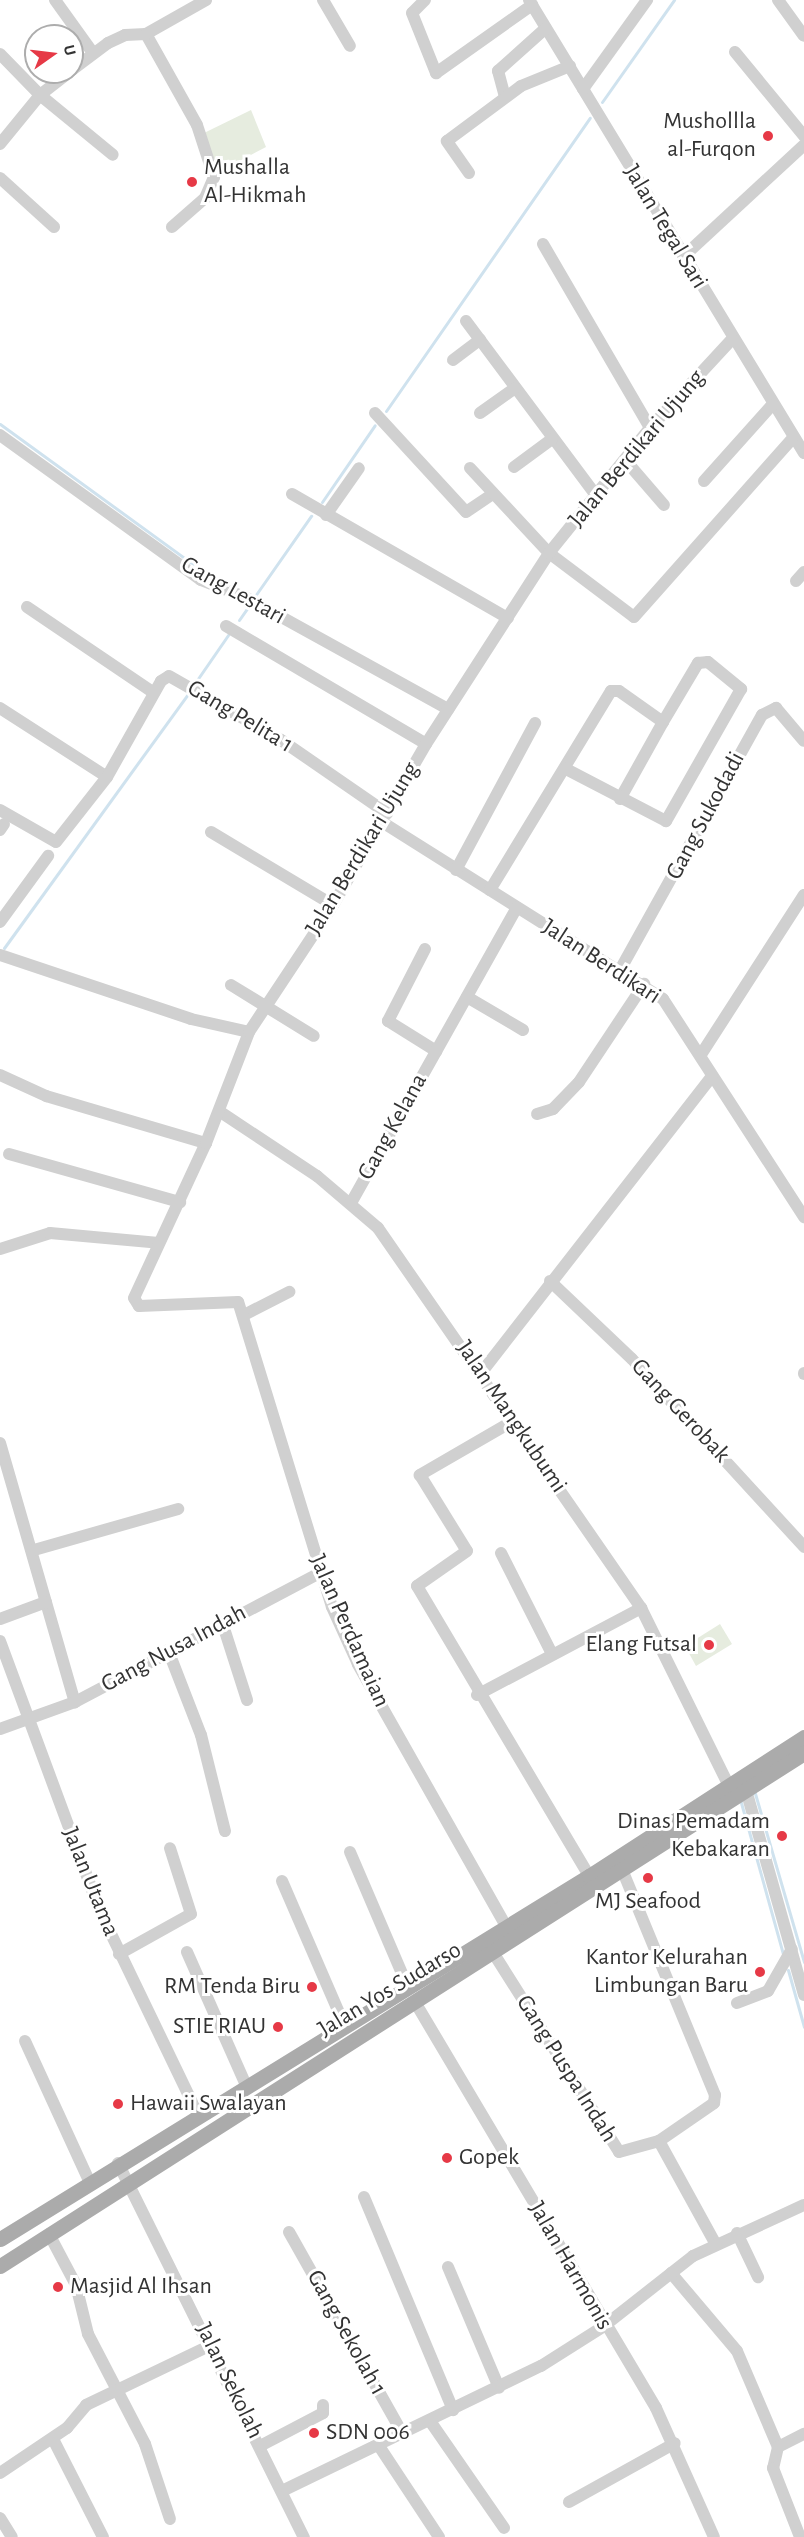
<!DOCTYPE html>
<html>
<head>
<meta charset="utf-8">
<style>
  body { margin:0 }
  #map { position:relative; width:804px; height:2537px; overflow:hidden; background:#fff; font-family:"Alegreya Sans",sans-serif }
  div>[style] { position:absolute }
  .green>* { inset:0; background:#e6ecdf }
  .stream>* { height:3px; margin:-1.5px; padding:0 1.5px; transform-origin:1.5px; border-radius:1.5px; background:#cfe2ee }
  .minor>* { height:12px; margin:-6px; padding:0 6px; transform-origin:6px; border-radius:6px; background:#d0d0d0 }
  .major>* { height:15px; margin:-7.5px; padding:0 7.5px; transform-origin:7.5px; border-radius:7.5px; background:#ababab }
  .dots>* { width:16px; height:16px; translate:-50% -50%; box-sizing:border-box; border:3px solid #fff; border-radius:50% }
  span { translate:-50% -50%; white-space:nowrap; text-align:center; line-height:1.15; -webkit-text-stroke:6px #fff; paint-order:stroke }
  .poi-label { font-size:24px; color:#333 }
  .right { translate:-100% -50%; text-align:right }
  .left { translate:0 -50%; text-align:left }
  .street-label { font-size:24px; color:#333 }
  .north { position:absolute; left:24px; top:24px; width:60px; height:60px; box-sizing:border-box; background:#fff; border:2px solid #adadad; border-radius:50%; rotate:76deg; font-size:16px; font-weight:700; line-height:24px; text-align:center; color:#333 }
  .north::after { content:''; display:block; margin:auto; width:21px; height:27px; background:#e63946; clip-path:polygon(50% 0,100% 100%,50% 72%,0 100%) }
</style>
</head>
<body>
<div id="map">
  <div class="green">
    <div style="clip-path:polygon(251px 110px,266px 147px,217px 173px,204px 133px)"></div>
    <div style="clip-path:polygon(720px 1624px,732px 1644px,696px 1666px,685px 1646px)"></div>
  </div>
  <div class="stream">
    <div style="left:602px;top:102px;width:125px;rotate:-54.8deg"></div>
    <div style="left:386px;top:411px;width:357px;rotate:-55.2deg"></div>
    <div style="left:0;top:424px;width:266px;rotate:36deg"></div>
    <div style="left:322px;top:502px;width:93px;rotate:-55.5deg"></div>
    <div style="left:255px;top:596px;width:98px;rotate:-55deg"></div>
    <div style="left:239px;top:620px;width:16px;rotate:-55deg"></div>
    <div style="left:197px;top:680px;width:55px;rotate:-55.4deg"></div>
    <div style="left:4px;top:948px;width:312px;rotate:-54.1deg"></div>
    <div style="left:754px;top:1790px;width:179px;rotate:73.8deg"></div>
    <div style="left:740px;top:1799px;width:161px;rotate:74.5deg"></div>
    <div style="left:788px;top:1970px;width:59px;rotate:74.3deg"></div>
  </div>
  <div class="minor">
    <div style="left:55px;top:0;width:65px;rotate:54.4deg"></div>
    <div style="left:323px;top:0;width:53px;rotate:59.6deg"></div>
    <div style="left:425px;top:0;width:18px;rotate:135deg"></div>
    <div style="left:412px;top:13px;width:65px;rotate:68.2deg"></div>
    <div style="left:436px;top:73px;width:118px;rotate:-35.3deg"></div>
    <div style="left:529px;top:0;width:530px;rotate:58.74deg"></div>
    <div style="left:778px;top:0;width:44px;rotate:54.2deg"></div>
    <div style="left:146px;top:34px;width:104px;rotate:60.7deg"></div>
    <div style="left:197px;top:125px;width:55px;rotate:71.9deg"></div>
    <div style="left:214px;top:177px;width:23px;rotate:113deg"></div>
    <div style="left:205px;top:198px;width:44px;rotate:138.7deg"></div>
    <div style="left:735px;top:52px;width:109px;rotate:50.6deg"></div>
    <div style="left:0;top:54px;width:57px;rotate:45.7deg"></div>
    <div style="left:40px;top:95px;width:94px;rotate:39.4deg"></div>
    <div style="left:72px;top:70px;width:45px;rotate:-36.9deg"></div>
    <div style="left:108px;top:43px;width:19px;rotate:-25deg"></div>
    <div style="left:125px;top:35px;width:21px;rotate:-3deg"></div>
    <div style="left:146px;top:34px;width:69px;rotate:-29.5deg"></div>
    <div style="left:583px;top:89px;width:110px;rotate:-54.3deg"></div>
    <div style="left:505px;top:97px;width:27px;rotate:-105deg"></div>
    <div style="left:498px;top:71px;width:64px;rotate:-41.9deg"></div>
    <div style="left:0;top:144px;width:63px;rotate:-50.8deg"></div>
    <div style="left:40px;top:95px;width:37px;rotate:-38deg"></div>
    <div style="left:469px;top:173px;width:39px;rotate:-125deg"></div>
    <div style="left:447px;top:141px;width:92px;rotate:-36.6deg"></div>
    <div style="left:521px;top:86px;width:53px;rotate:-22.2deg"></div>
    <div style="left:0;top:178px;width:73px;rotate:42.2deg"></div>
    <div style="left:543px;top:244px;width:213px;rotate:59.8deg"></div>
    <div style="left:683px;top:257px;width:165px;rotate:-42.8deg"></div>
    <div style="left:466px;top:321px;width:216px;rotate:53.3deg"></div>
    <div style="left:453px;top:360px;width:34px;rotate:-37deg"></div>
    <div style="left:375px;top:413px;width:134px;rotate:47.4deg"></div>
    <div style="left:466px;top:512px;width:32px;rotate:-34deg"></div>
    <div style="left:480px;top:413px;width:43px;rotate:-35.5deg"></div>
    <div style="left:0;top:435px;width:248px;rotate:35.8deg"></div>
    <div style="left:201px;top:580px;width:49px;rotate:21.4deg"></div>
    <div style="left:247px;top:598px;width:230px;rotate:28.9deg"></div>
    <div style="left:626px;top:461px;width:58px;rotate:49.2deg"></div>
    <div style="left:514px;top:467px;width:47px;rotate:-36.4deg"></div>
    <div style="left:470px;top:468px;width:116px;rotate:47.1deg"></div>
    <div style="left:549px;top:553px;width:106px;rotate:37deg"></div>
    <div style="left:634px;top:617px;width:239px;rotate:-48.4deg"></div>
    <div style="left:704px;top:481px;width:102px;rotate:-48.2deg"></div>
    <div style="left:292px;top:494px;width:249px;rotate:29.9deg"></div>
    <div style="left:326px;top:515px;width:57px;rotate:-54.9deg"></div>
    <div style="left:796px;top:581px;width:12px;rotate:-48deg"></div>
    <div style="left:27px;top:607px;width:153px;rotate:34.1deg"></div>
    <div style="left:226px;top:626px;width:232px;rotate:30.5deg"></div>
    <div style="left:0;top:708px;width:127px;rotate:32.8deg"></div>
    <div style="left:620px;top:799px;width:88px;rotate:-60.8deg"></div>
    <div style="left:0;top:810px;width:64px;rotate:29.7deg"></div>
    <div style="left:56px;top:842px;width:83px;rotate:-51.9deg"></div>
    <div style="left:107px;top:777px;width:110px;rotate:-60.6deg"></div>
    <div style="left:161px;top:681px;width:9px;rotate:-32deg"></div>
    <div style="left:169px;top:676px;width:129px;rotate:29.7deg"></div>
    <div style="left:281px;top:740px;width:129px;rotate:34.6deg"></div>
    <div style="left:382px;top:822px;width:332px;rotate:32.2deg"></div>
    <div style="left:663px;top:999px;width:260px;rotate:57.1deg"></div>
    <div style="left:0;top:830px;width:7px;rotate:-56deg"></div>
    <div style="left:211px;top:832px;width:142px;rotate:30.9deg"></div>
    <div style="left:456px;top:870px;width:167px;rotate:-61.7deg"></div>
    <div style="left:490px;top:890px;width:233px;rotate:-58.7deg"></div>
    <div style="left:611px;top:691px;width:8px"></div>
    <div style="left:619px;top:691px;width:54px;rotate:35.2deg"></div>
    <div style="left:663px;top:722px;width:69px;rotate:-59.3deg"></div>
    <div style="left:698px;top:663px;width:10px;rotate:-6deg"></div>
    <div style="left:708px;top:662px;width:43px;rotate:39.3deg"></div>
    <div style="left:741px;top:689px;width:152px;rotate:119.6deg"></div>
    <div style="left:666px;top:821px;width:113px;rotate:-152.5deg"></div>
    <div style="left:0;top:922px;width:82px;rotate:-54deg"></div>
    <div style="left:425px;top:949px;width:81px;rotate:117.2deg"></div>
    <div style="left:388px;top:1021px;width:57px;rotate:32deg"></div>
    <div style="left:0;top:955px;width:201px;rotate:18.5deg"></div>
    <div style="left:191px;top:1019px;width:59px;rotate:12.6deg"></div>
    <div style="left:620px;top:970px;width:292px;rotate:-60.9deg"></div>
    <div style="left:762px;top:715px;width:16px;rotate:-27deg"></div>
    <div style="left:776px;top:708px;width:43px;rotate:49.7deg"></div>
    <div style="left:231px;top:985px;width:97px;rotate:31.6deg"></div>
    <div style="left:467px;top:997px;width:65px;rotate:30.5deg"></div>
    <div style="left:702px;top:1053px;width:188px;rotate:-57.2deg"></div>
    <div style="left:0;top:1075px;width:51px;rotate:24.5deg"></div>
    <div style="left:46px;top:1096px;width:167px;rotate:16.4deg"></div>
    <div style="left:219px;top:1111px;width:118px;rotate:33.6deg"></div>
    <div style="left:317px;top:1176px;width:80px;rotate:40.4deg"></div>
    <div style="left:378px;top:1228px;width:462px;rotate:55.3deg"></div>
    <div style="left:641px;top:1608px;width:199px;rotate:63.7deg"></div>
    <div style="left:537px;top:1114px;width:17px;rotate:-17deg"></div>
    <div style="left:553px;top:1109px;width:37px;rotate:-46deg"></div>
    <div style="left:579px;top:1082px;width:118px;rotate:-56.4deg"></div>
    <div style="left:9px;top:1154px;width:178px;rotate:15.7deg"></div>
    <div style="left:351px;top:1203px;width:339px;rotate:-60.7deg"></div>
    <div style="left:0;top:1249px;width:52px;rotate:-17.7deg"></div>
    <div style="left:50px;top:1233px;width:109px;rotate:5.2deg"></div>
    <div style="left:550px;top:1281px;width:113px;rotate:43.6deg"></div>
    <div style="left:632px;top:1359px;width:255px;rotate:47.5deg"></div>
    <div style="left:244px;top:1315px;width:51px;rotate:-27.1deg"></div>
    <div style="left:481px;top:1373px;width:376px;rotate:-52.1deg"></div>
    <div style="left:804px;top:1374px;width:1px;rotate:-90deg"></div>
    <div style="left:513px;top:1421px;width:108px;rotate:149.9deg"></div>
    <div style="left:420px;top:1475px;width:89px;rotate:58.3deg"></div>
    <div style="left:467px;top:1551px;width:61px;rotate:145deg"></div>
    <div style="left:417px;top:1586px;width:337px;rotate:59.3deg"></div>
    <div style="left:0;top:1443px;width:270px;rotate:73.9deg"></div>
    <div style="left:34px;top:1550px;width:150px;rotate:-15.9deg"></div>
    <div style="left:501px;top:1553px;width:111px;rotate:63.2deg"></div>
    <div style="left:0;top:1619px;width:49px;rotate:-20.3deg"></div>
    <div style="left:222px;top:1622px;width:82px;rotate:72.2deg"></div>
    <div style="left:0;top:1641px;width:288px;rotate:69.7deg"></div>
    <div style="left:100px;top:1911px;width:226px;rotate:64.3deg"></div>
    <div style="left:168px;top:1650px;width:91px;rotate:68.8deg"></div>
    <div style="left:201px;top:1735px;width:99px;rotate:76deg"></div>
    <div style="left:477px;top:1695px;width:186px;rotate:-27.9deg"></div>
    <div style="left:0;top:1729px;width:80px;rotate:-19.8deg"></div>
    <div style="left:75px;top:1702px;width:275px;rotate:-27.8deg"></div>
    <div style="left:746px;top:1790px;width:213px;rotate:74.2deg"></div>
    <div style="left:350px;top:1852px;width:145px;rotate:66.8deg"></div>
    <div style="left:282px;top:1881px;width:156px;rotate:66.6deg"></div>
    <div style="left:506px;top:1926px;width:301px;rotate:-119.5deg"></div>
    <div style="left:358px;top:1664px;width:63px;rotate:-114.5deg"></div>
    <div style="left:332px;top:1607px;width:319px;rotate:-107.1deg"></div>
    <div style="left:238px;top:1302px;width:99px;rotate:177.7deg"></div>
    <div style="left:139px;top:1306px;width:9px;rotate:-122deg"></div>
    <div style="left:134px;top:1298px;width:171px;rotate:-65.1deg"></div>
    <div style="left:206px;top:1143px;width:119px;rotate:-68.8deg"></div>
    <div style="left:249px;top:1032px;width:152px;rotate:-56.5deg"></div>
    <div style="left:333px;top:905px;width:186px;rotate:-60deg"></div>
    <div style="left:426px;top:744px;width:227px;rotate:-57.2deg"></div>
    <div style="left:549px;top:553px;width:161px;rotate:-51.1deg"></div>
    <div style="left:650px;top:428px;width:121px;rotate:-47.3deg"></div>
    <div style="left:187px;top:1952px;width:145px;rotate:66.1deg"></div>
    <div style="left:119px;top:1954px;width:82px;rotate:-29.1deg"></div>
    <div style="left:191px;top:1914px;width:69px;rotate:-107.7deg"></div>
    <div style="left:494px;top:1954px;width:234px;rotate:57.7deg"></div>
    <div style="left:619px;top:2152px;width:41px;rotate:-15.4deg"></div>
    <div style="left:659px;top:2141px;width:67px;rotate:-34.6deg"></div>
    <div style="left:714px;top:2103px;width:8px;rotate:-83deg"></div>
    <div style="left:715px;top:2095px;width:241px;rotate:-112.4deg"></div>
    <div style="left:415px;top:2002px;width:472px;rotate:59.3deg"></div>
    <div style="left:656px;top:2408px;width:141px;rotate:65.8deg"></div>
    <div style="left:737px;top:2003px;width:33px;rotate:-21deg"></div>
    <div style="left:768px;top:1991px;width:48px;rotate:-60.3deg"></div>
    <div style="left:25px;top:2041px;width:156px;rotate:65.4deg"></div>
    <div style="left:659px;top:2141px;width:116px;rotate:61.2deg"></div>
    <div style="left:118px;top:2163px;width:418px;rotate:63.6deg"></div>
    <div style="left:364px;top:2197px;width:231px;rotate:67.3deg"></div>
    <div style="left:289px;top:2232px;width:232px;rotate:60.6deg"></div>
    <div style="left:737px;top:2233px;width:49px;rotate:64.5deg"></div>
    <div style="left:49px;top:2234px;width:58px;rotate:62.1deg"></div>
    <div style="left:76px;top:2285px;width:50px;rotate:76.2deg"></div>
    <div style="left:88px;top:2334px;width:124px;rotate:62.6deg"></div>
    <div style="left:145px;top:2444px;width:79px;rotate:71.6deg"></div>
    <div style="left:448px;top:2267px;width:131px;rotate:67.1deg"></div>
    <div style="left:671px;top:2273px;width:102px;rotate:49.8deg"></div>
    <div style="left:737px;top:2351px;width:104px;rotate:66.9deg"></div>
    <div style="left:778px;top:2447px;width:29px;rotate:-27deg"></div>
    <div style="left:430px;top:2421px;width:130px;rotate:55.3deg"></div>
    <div style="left:53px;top:2439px;width:110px;rotate:63deg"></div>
    <div style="left:260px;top:2446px;width:71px;rotate:-27.6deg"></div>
    <div style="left:323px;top:2413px;width:8px;rotate:-90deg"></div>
    <div style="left:379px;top:2446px;width:109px;rotate:56.6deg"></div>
    <div style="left:778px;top:2447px;width:22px;rotate:103deg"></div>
    <div style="left:773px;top:2468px;width:74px;rotate:68.6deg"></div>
    <div style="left:0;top:2473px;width:81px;rotate:-33.9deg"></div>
    <div style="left:67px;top:2428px;width:30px;rotate:-50deg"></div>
    <div style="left:86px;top:2405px;width:139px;rotate:-25.6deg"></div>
    <div style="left:282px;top:2491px;width:288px;rotate:-25.8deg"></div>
    <div style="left:541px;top:2366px;width:75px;rotate:-32.4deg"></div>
    <div style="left:604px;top:2326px;width:113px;rotate:-38.2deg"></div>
    <div style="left:693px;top:2256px;width:122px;rotate:-24.7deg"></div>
    <div style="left:569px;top:2502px;width:121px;rotate:-29.1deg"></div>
    <div style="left:0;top:2518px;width:22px;rotate:58deg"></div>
  </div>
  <div class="major">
    <div style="left:0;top:2239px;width:692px;rotate:-31.65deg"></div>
    <div style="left:589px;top:1876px;width:256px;rotate:-32.9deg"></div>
    <div style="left:0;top:2266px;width:954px;rotate:-32.54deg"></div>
  </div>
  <div class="dots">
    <div style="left:768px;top:136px;background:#e63946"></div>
    <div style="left:192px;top:182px;background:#e63946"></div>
    <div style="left:709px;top:1645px;background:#e63946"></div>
    <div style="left:782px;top:1836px;background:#e63946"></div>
    <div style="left:648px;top:1878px;background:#e63946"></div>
    <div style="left:760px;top:1972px;background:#e63946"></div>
    <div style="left:312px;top:1987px;background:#e63946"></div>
    <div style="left:278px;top:2027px;background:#e63946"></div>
    <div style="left:118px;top:2104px;background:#e63946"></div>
    <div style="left:447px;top:2158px;background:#e63946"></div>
    <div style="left:58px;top:2287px;background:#e63946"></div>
    <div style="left:314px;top:2433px;background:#e63946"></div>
  </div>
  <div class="poi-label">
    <span class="right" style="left:756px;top:136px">Mushollla<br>al-Furqon</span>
    <span class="left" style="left:204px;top:182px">Mushalla<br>Al-Hikmah</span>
    <span class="right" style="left:697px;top:1645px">Elang Futsal</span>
    <span class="right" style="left:770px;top:1836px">Dinas Pemadam<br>Kebakaran</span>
    <span style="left:648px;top:1902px">MJ Seafood</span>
    <span class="right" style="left:748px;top:1972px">Kantor Kelurahan<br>Limbungan Baru</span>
    <span class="right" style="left:300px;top:1987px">RM Tenda Biru</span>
    <span class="right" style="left:266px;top:2027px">STIE RIAU</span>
    <span class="left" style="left:130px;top:2104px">Hawaii Swalayan</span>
    <span class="left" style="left:459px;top:2158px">Gopek</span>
    <span class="left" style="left:70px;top:2287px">Masjid Al Ihsan</span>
    <span class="left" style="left:326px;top:2433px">SDN 006</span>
  </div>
  <div class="street-label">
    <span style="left:665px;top:227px;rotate:59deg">Jalan Tegal Sari</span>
    <span style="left:637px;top:449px;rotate:-50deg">Jalan Berdikari Ujung</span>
    <span style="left:233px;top:591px;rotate:29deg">Gang Lestari</span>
    <span style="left:240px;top:717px;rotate:31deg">Gang Pelita 1</span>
    <span style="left:706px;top:816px;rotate:-62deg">Gang Sukodadi</span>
    <span style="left:363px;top:849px;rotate:-59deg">Jalan Berdikari Ujung</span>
    <span style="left:601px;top:962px;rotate:33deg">Jalan Berdikari</span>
    <span style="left:393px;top:1127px;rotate:-61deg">Gang Kelana</span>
    <span style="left:680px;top:1411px;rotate:47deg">Gang Gerobak</span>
    <span style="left:511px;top:1417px;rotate:56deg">Jalan Mangkubumi</span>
    <span style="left:349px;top:1631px;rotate:66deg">Jalan Perdamaian</span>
    <span style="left:174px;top:1649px;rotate:-28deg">Gang Nusa Indah</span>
    <span style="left:90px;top:1882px;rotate:68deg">Jalan Utama</span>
    <span style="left:390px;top:1990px;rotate:-31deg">Jalan Yos Sudarso</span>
    <span style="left:566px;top:2069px;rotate:58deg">Gang Puspa Indah</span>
    <span style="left:570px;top:2266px;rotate:60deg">Jalan Harmonis</span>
    <span style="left:346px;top:2333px;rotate:61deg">Gang Sekolah 1</span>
    <span style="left:229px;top:2381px;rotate:64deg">Jalan Sekolah</span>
  </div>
  <div class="north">U</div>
</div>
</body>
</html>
